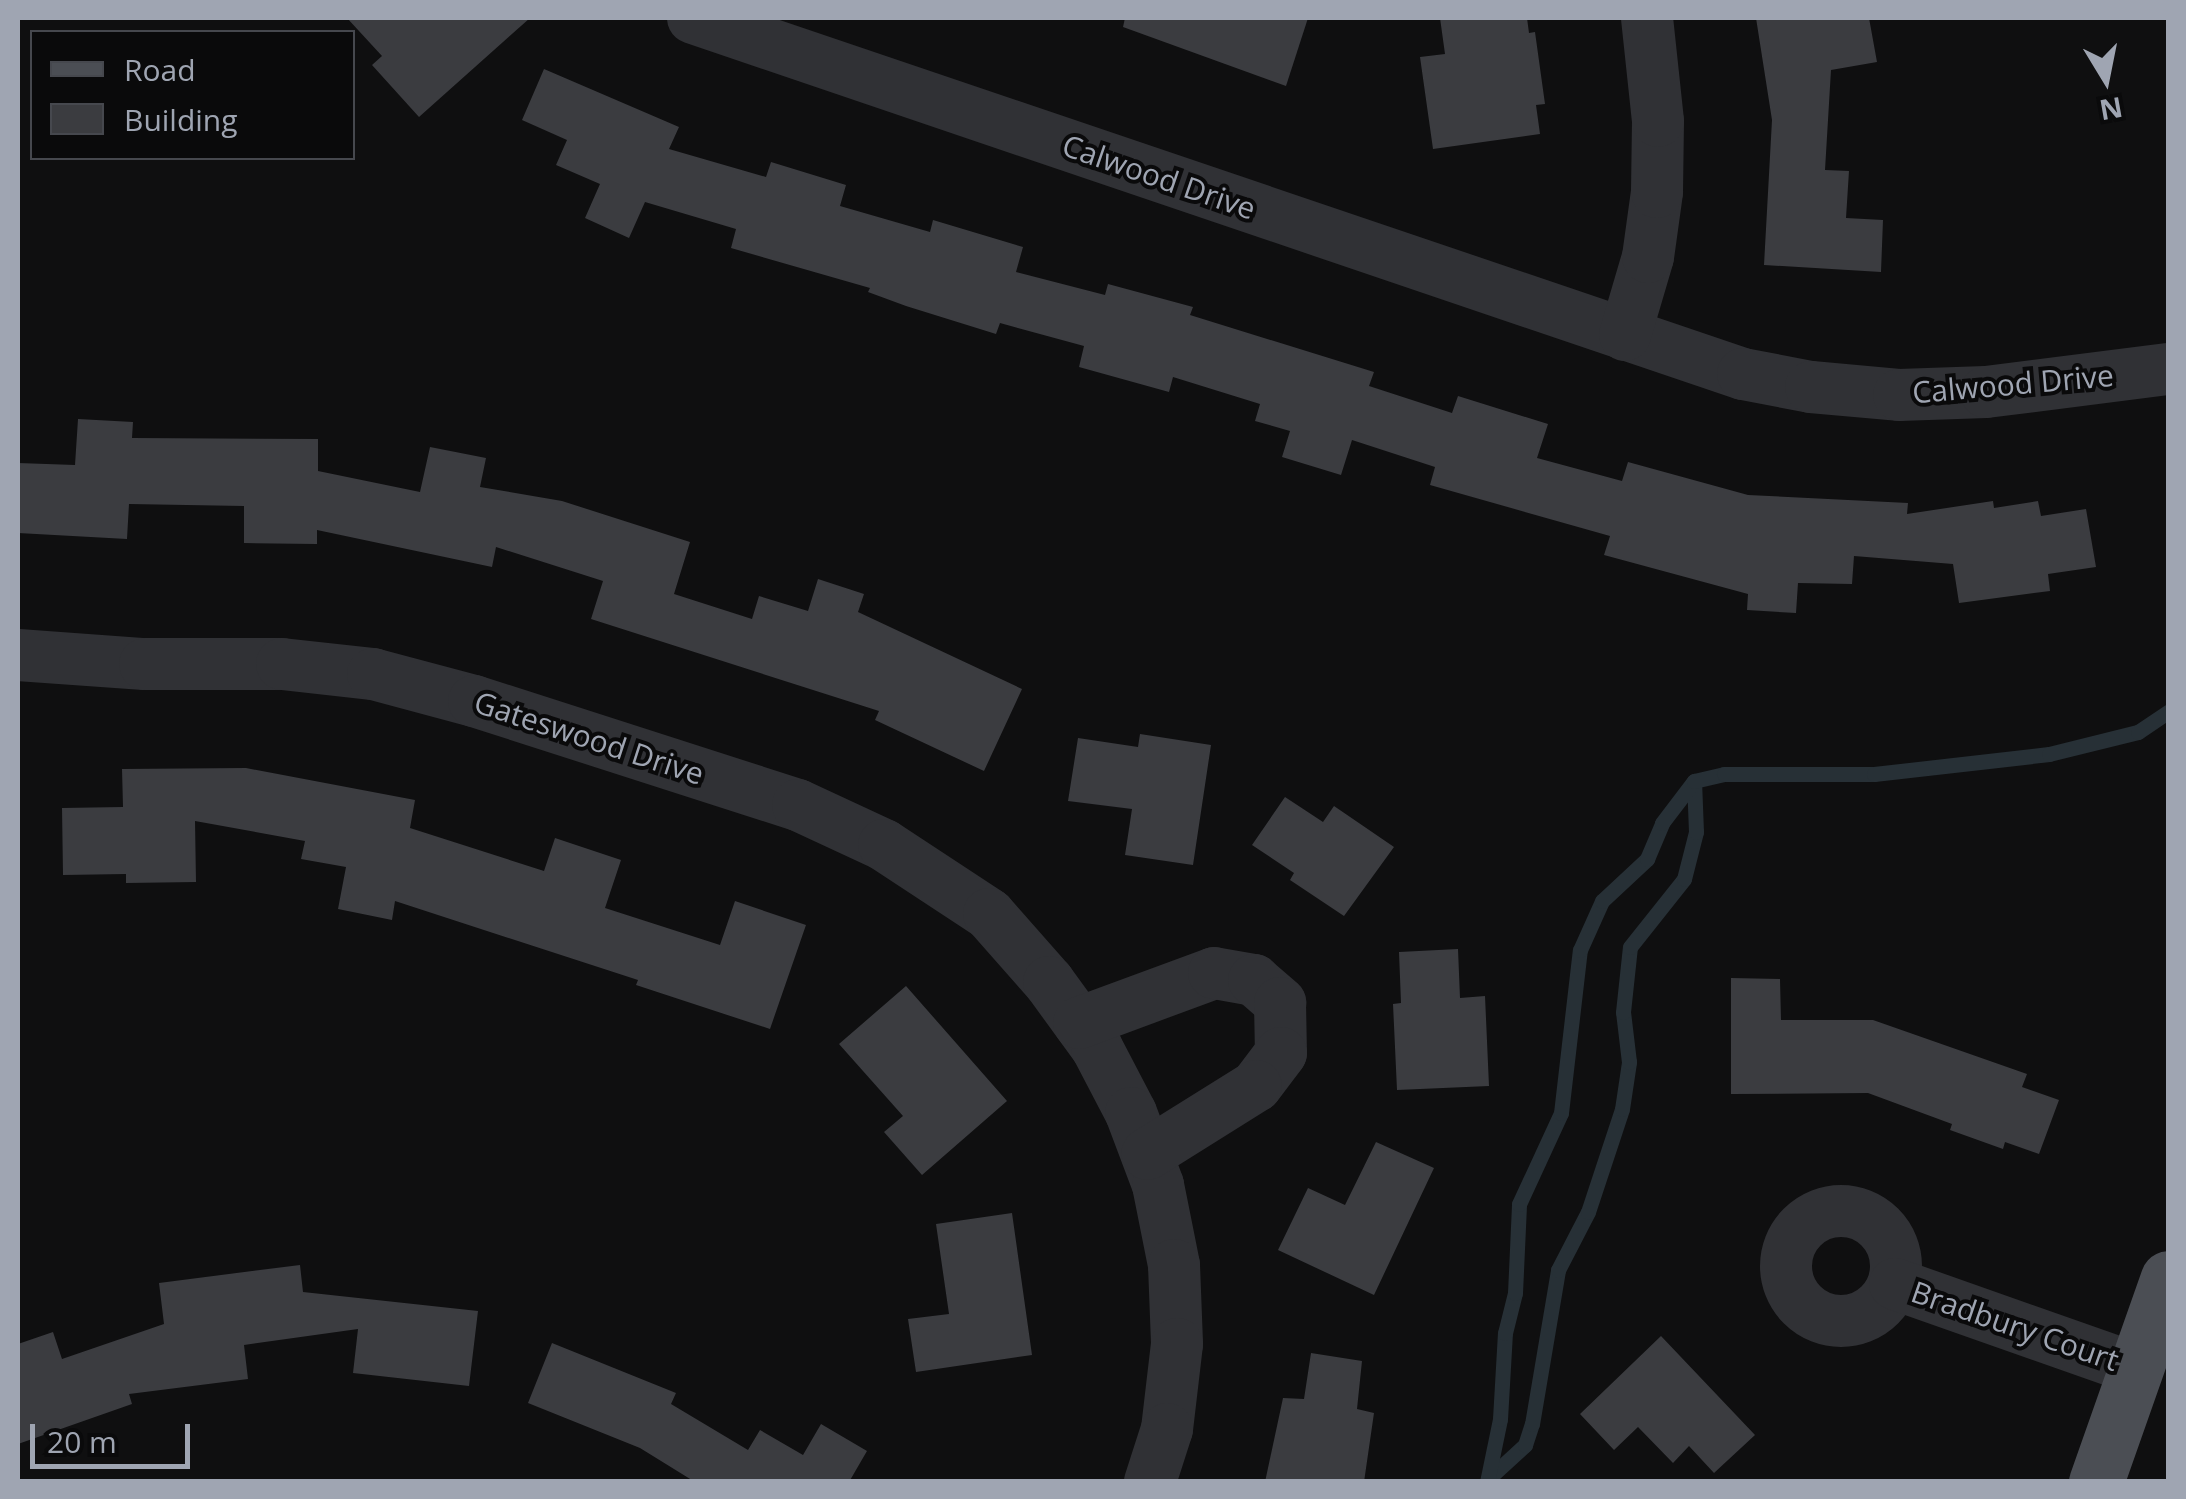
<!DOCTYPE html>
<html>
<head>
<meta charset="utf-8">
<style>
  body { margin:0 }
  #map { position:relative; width:2186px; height:1499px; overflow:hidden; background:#0f0f10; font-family:"Open Sans",sans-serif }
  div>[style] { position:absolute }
  .stream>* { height:15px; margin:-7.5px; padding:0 7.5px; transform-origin:7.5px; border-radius:7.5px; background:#273036 }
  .building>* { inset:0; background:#3b3c40 }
  .minor>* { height:52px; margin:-26px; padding:0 26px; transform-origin:26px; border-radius:26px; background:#303135 }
  .minor>.ring { margin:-26px; padding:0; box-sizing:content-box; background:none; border:52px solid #303135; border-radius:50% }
  .major>* { height:55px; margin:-27.5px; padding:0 27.5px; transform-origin:27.5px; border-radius:27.5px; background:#4b4e54 }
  span { translate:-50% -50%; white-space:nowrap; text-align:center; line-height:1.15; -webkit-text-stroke:8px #0a0a0b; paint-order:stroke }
  .street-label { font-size:30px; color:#9fa5b2 }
  .frame { position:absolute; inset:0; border:20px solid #9fa5b2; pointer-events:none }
  .legend { position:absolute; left:30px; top:30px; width:325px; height:130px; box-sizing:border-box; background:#0a0a0b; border:2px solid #46484e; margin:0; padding:12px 18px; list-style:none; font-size:30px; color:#9fa5b2 }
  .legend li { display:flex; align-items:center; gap:20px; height:50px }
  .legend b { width:50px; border:2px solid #46484e }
  .north { position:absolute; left:2056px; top:30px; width:100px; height:100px; -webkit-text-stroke:8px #0a0a0b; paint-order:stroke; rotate:170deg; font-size:28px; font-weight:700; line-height:40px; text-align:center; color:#9fa5b2 }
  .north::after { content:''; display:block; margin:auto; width:35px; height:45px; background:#9fa5b2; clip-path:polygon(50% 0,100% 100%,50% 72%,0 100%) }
  .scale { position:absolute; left:30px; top:1424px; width:160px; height:45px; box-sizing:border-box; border:5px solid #9fa5b2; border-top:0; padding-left:12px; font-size:30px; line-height:35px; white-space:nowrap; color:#9fa5b2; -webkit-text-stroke:8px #0a0a0b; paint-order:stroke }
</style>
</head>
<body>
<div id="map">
  <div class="stream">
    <div style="left:1489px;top:1478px;width:49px;rotate:-42.5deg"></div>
    <div style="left:1525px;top:1445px;width:22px;rotate:-72deg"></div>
    <div style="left:1532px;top:1424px;width:156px;rotate:-80.4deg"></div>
    <div style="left:1558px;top:1270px;width:65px;rotate:-62.7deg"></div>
    <div style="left:1588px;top:1212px;width:108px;rotate:-71.7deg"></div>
    <div style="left:1622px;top:1109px;width:48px;rotate:-81.5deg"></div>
    <div style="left:1629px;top:1062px;width:50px;rotate:-96.8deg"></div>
    <div style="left:1623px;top:1012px;width:65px;rotate:-83.9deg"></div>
    <div style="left:1630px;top:947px;width:87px;rotate:-51.5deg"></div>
    <div style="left:1684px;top:879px;width:49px;rotate:-75.7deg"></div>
    <div style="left:1696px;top:832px;width:51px;rotate:-92.2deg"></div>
    <div style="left:1487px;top:1482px;width:64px;rotate:-78.3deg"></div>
    <div style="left:1500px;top:1419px;width:86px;rotate:-86.7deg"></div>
    <div style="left:1505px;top:1333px;width:41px;rotate:-76deg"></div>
    <div style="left:1515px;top:1293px;width:89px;rotate:-87.4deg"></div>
    <div style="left:1519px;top:1204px;width:100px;rotate:-65.2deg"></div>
    <div style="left:1561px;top:1113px;width:164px;rotate:-83.4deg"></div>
    <div style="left:1580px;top:950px;width:54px;rotate:-65.8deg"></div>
    <div style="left:1602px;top:901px;width:62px;rotate:-43deg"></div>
    <div style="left:1647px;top:859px;width:39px;rotate:-67deg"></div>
    <div style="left:1662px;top:823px;width:53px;rotate:-52.7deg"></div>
    <div style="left:1694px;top:781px;width:31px;rotate:-13deg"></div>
    <div style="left:1724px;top:774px;width:150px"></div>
    <div style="left:1874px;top:774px;width:176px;rotate:-6.5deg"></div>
    <div style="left:2049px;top:754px;width:92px;rotate:-13.9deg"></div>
    <div style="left:2138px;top:732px;width:36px;rotate:-34deg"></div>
  </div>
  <div class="building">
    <div style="clip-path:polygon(347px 18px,530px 18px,419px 117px,372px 65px,382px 56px)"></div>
    <div style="clip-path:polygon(1125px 18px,1308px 18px,1286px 86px,1123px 27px)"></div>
    <div style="clip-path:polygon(1440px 18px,1527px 18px,1529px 33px,1535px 32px,1545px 104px,1536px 105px,1540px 134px,1433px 149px,1420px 57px,1445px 54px)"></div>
    <div style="clip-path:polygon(1756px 18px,1869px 18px,1877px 62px,1831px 70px,1825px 170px,1849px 171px,1846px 218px,1883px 220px,1881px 272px,1764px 265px,1772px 120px)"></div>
    <div style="clip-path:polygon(544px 69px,679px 127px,669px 149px,766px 177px,771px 162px,846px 185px,840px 206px,930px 232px,933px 220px,1023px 247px,1016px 272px,1105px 295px,1108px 284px,1193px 307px,1190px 315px,1374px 372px,1369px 386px,1452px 413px,1458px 396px,1548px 424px,1537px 458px,1622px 481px,1628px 462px,1748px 495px,1908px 503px,1907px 514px,1993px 501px,1994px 508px,2038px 501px,2041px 516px,2086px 509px,2096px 567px,2048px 574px,2050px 591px,1959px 603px,1953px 564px,1854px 556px,1852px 584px,1798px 583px,1796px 613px,1747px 610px,1748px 594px,1604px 555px,1610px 536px,1430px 485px,1435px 467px,1352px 440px,1341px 475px,1282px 457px,1290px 431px,1255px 421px,1260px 404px,1173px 377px,1169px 392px,1079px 367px,1084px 346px,1000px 323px,996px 334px,906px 306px,868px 292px,870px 288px,731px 248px,736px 229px,645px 202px,629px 238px,585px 218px,600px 184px,556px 165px,567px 140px,522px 120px)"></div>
    <div style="clip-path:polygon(78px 419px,133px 422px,132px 438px,318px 439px,318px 471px,420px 492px,430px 447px,486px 458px,480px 487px,562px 501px,690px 542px,674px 594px,752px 619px,759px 596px,808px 611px,818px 579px,864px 594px,858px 612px,1022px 689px,984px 771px,875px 720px,879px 711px,591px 619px,603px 581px,496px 547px,492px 567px,317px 530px,317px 544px,244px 543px,244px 506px,129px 504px,127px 539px,18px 533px,18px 463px,75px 465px)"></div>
    <div style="clip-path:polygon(1140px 734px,1211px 745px,1193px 865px,1125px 855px,1132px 809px,1068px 801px,1078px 738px,1138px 747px)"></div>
    <div style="clip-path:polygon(246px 768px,415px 800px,410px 828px,544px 871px,555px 838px,621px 860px,605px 908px,720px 945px,735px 901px,806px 925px,770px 1029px,636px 985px,638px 980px,395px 901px,392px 920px,338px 909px,346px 867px,301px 859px,305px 841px,195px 821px,196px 882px,126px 883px,126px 874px,63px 875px,62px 808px,123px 807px,122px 769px)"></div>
    <div style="clip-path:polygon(1285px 797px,1323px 822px,1334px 806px,1394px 847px,1344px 916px,1290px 880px,1294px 873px,1252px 845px)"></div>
    <div style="clip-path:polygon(1458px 949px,1460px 998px,1485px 996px,1489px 1086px,1397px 1090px,1393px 1004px,1401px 1003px,1399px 952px)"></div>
    <div style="clip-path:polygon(1731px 978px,1780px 979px,1781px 1020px,1873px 1020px,2027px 1074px,2022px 1087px,2059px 1100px,2039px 1154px,2005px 1142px,2003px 1149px,1950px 1130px,1952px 1124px,1868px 1093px,1731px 1094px)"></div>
    <div style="clip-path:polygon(906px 986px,1007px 1101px,922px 1175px,884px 1132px,903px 1116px,839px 1044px)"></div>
    <div style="clip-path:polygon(1376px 1142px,1434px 1168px,1374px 1295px,1278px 1250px,1308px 1188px,1345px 1205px)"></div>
    <div style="clip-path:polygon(1012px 1213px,1032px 1355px,916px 1372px,908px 1319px,949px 1314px,936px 1224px)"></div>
    <div style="clip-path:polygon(300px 1265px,303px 1292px,478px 1311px,469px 1386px,353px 1373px,358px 1329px,244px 1345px,248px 1379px,129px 1394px,132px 1404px,18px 1444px,18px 1344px,53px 1332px,62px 1359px,164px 1324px,159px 1283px)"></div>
    <div style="clip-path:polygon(1661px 1336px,1755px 1435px,1714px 1473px,1689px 1446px,1673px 1463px,1638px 1427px,1614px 1450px,1580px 1414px)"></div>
    <div style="clip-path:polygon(552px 1343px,676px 1393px,671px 1404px,748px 1450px,760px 1430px,803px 1455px,821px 1424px,867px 1451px,849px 1482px,695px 1482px,640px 1448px,528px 1403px)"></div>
    <div style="clip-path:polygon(1311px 1353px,1362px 1361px,1357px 1409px,1374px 1413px,1364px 1482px,1265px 1482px,1283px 1398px,1304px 1399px)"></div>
  </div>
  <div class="minor">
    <div style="left:693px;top:18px;width:1109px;rotate:18.73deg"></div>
    <div style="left:1743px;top:374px;width:69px;rotate:10.8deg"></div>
    <div style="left:1811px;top:387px;width:88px;rotate:5.2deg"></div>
    <div style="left:1899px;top:395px;width:87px;rotate:-2deg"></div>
    <div style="left:1986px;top:392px;width:183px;rotate:-7.2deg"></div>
    <div style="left:1625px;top:335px;width:81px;rotate:-73.6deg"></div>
    <div style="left:1648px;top:257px;width:66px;rotate:-82.1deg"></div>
    <div style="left:1657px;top:192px;width:71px;rotate:-89.2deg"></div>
    <div style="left:1658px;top:121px;width:104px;rotate:-96.1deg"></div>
    <div style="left:18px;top:655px;width:127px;rotate:4.1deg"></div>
    <div style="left:145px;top:664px;width:137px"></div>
    <div style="left:282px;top:664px;width:92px;rotate:6.3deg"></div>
    <div style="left:373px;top:674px;width:105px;rotate:15deg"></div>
    <div style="left:474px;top:701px;width:340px;rotate:17.8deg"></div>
    <div style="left:798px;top:805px;width:95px;rotate:24.9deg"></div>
    <div style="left:884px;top:845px;width:126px;rotate:33.3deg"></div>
    <div style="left:989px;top:914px;width:91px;rotate:48.6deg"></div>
    <div style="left:1049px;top:982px;width:82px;rotate:54deg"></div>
    <div style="left:1097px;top:1048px;width:73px;rotate:62.4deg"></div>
    <div style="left:1131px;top:1113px;width:77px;rotate:69.4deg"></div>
    <div style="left:1158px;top:1185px;width:82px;rotate:78.7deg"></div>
    <div style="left:1174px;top:1265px;width:79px;rotate:87.8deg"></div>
    <div style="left:1177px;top:1344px;width:86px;rotate:96.7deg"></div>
    <div style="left:1167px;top:1429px;width:56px;rotate:107.8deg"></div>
    <div style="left:1079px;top:1023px;width:144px;rotate:-20.3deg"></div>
    <div style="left:1214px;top:973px;width:41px;rotate:9.9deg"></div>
    <div style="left:1254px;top:980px;width:35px;rotate:41deg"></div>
    <div style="left:1280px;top:1003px;width:50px;rotate:88.9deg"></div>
    <div style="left:1281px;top:1053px;width:41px;rotate:127.1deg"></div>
    <div style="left:1256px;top:1086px;width:128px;rotate:148deg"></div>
    <div class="ring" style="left:1786px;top:1211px;width:58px;height:58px"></div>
    <div style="left:1895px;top:1284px;width:256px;rotate:19.4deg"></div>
  </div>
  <div class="major">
    <div style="left:2096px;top:1482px;width:216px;rotate:-70.6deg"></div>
  </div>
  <div class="street-label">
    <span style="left:1159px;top:177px;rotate:19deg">Calwood Drive</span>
    <span style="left:2013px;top:384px;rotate:-5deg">Calwood Drive</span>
    <span style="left:589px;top:738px;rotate:18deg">Gateswood Drive</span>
    <span style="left:2015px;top:1326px;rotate:19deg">Bradbury Court</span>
  </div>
  <div class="frame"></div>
  <ul class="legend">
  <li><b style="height:12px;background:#4b4e54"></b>Road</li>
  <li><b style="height:28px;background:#3b3c40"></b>Building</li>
  </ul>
  <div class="north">N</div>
  <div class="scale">20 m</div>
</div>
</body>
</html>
